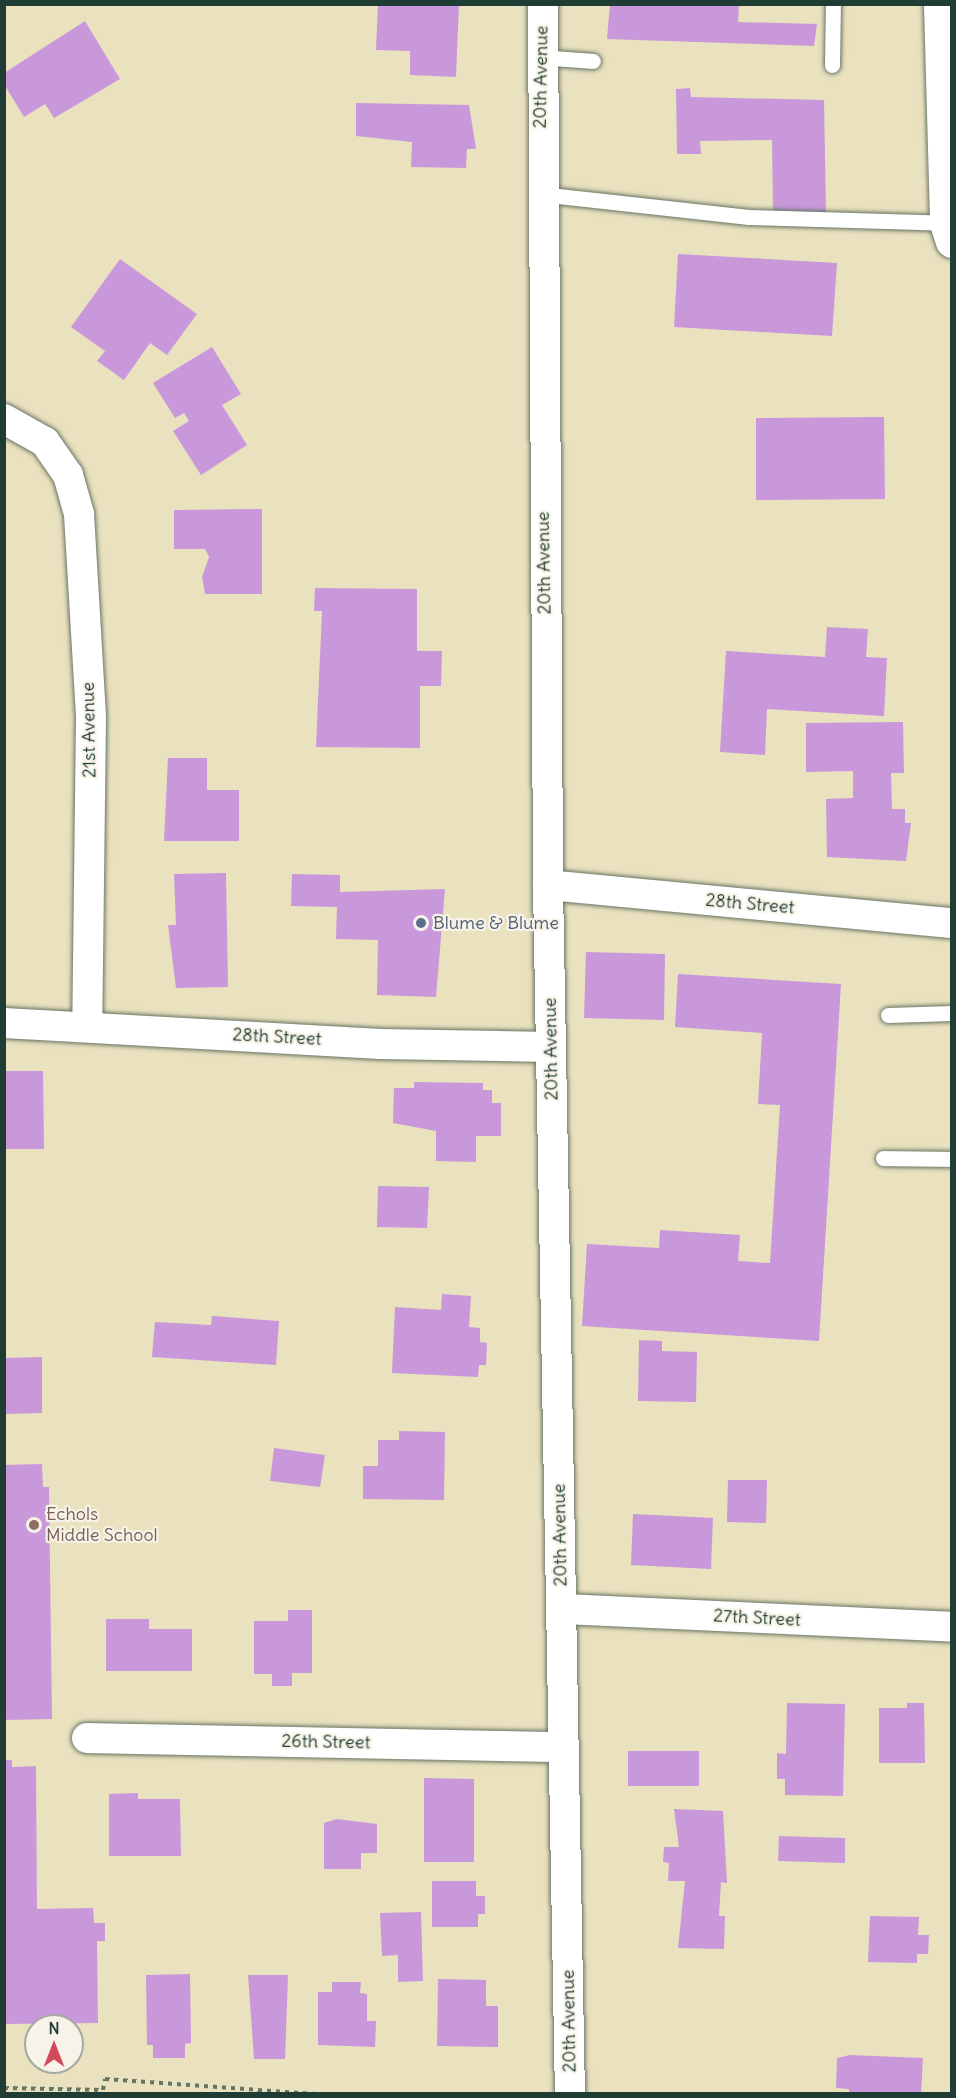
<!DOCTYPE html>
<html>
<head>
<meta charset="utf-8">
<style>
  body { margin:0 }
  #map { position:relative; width:956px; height:2098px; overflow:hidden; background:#eae1bf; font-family:Delius,sans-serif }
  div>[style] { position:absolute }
  .building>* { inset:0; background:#c898da }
  .path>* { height:4px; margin-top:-2px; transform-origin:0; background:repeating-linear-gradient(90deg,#667665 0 4.5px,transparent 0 9px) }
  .roads { filter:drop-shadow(0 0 2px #667665) drop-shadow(0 0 2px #667665) }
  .lane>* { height:15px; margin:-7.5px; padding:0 7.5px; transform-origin:7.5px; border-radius:7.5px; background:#fff }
  .street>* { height:30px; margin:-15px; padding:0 15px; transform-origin:15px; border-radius:15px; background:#fff }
  .highway>* { height:33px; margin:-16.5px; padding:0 16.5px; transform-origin:16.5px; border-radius:16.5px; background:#fff }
  .dots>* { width:16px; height:16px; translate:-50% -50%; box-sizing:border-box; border:3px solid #f7f3e8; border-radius:50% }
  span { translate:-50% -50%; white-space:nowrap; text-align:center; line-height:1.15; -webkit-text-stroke:4.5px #f7f3e8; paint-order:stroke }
  .street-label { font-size:18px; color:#1f3d34 }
  .service-label { font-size:18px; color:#4e5e75 }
  .left { translate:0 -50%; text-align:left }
  .education-label { font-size:18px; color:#785e54 }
  .frame { position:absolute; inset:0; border:6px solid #1f3d34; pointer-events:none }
  .north { position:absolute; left:24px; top:2014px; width:60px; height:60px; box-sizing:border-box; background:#f7f3e8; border:2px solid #a1aaa0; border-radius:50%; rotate:0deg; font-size:16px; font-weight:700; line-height:24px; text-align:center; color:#1f3d34 }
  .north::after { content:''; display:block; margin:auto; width:21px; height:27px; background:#d1495b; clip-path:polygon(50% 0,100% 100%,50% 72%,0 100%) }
</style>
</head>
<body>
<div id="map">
  <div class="building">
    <div style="clip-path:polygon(378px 4px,459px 4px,456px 77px,410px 75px,410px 51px,376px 50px)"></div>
    <div style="clip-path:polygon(610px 4px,739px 4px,738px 22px,817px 24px,814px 46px,607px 39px)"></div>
    <div style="clip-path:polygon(85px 21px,120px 79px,54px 118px,45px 104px,24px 117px,4px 84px,4px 73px)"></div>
    <div style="clip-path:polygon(690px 88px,691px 97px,824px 100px,826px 212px,773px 213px,772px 140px,700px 141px,701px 154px,677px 154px,676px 89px)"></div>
    <div style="clip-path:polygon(356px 103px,469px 105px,476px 149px,467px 149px,466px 168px,411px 167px,412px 142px,356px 136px)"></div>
    <div style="clip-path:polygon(678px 254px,837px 263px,832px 336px,674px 327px)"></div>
    <div style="clip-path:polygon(120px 259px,197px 314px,167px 355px,150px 343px,124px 380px,97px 361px,105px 351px,71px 327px)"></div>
    <div style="clip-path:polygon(212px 347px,241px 394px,222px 405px,247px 445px,201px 475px,173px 431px,189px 421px,184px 413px,175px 418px,153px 383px)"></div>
    <div style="clip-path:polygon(884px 417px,885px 499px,756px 500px,756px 418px)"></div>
    <div style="clip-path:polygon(262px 509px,262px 594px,205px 594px,202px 577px,209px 557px,205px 549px,174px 549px,174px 510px)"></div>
    <div style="clip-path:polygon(315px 588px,417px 589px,417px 651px,442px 651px,441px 686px,420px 686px,420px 748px,316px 747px,322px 611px,314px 611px)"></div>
    <div style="clip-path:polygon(827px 627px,868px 629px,866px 657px,887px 658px,884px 716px,767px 709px,765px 755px,720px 752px,726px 651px,825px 657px)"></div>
    <div style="clip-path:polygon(903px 722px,904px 773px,891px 773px,892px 809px,905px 809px,905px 823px,911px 823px,906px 861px,827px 857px,826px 799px,853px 798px,853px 771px,806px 772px,806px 723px)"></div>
    <div style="clip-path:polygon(168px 758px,207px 758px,207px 790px,239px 790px,239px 841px,164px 841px)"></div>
    <div style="clip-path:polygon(226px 873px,228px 987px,176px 988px,168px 925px,176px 925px,174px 874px)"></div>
    <div style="clip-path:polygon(292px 874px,340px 875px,340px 892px,445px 889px,436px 997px,377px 995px,378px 940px,336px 939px,337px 907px,291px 906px)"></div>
    <div style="clip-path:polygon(586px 952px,665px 954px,664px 1020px,584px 1018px)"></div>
    <div style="clip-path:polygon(678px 974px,841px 984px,819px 1341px,582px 1326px,587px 1244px,659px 1248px,660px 1230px,740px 1235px,738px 1261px,770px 1263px,780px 1105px,758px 1104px,762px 1033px,675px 1027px)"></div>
    <div style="clip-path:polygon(5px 1071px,43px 1071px,44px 1149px,5px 1149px)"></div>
    <div style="clip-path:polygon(414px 1082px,483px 1083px,483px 1090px,492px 1090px,492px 1103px,501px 1103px,501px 1136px,476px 1136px,476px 1162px,436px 1161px,436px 1131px,393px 1123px,394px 1088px,414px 1088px)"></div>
    <div style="clip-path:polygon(378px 1186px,429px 1187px,427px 1228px,377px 1227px)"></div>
    <div style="clip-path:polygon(442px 1294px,471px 1296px,469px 1327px,480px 1328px,480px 1342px,487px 1343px,486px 1365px,479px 1365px,478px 1377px,392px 1373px,395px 1307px,441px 1310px)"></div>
    <div style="clip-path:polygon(212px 1316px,279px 1321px,276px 1365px,152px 1357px,155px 1322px,211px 1325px)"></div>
    <div style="clip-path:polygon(639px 1340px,662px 1341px,662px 1351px,697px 1352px,696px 1402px,638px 1401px)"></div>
    <div style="clip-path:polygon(42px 1357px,42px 1413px,4px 1414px,4px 1358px)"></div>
    <div style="clip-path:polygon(399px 1431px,445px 1432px,444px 1500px,363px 1499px,363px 1466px,378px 1466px,378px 1440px,399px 1440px)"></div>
    <div style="clip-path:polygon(274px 1448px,325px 1455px,320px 1487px,270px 1481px)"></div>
    <div style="clip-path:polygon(42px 1464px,43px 1487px,49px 1487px,52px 1719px,4px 1720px,4px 1465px)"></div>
    <div style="clip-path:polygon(728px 1480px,767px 1480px,766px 1523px,727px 1522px)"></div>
    <div style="clip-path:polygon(633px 1514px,713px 1518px,711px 1569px,631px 1565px)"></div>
    <div style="clip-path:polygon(288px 1610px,312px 1610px,312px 1673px,292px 1673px,292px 1686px,272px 1686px,272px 1674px,254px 1674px,254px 1621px,288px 1621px)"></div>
    <div style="clip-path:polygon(106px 1619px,149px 1619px,149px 1629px,192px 1629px,192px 1671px,106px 1671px)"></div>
    <div style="clip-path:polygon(787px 1703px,845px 1704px,843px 1796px,785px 1795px,785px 1779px,777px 1779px,777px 1753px,786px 1754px)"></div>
    <div style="clip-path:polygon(907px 1703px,924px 1703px,925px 1763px,879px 1763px,879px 1708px,907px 1708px)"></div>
    <div style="clip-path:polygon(628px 1751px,699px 1751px,699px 1786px,628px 1786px)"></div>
    <div style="clip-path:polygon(4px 1760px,12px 1760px,12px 1767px,36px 1766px,37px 1909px,93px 1908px,94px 1923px,105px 1923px,105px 1941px,97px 1941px,98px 2023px,4px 2024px)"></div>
    <div style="clip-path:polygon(424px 1778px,474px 1779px,474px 1862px,424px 1862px)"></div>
    <div style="clip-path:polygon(138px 1793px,138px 1799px,180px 1799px,181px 1856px,109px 1856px,109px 1794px)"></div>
    <div style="clip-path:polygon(674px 1809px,723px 1811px,727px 1883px,721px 1882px,719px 1916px,725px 1916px,724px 1949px,678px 1948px,685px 1881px,668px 1881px,669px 1863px,663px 1862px,664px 1847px,679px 1847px)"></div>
    <div style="clip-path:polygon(337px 1819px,377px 1824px,377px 1853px,361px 1853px,361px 1869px,324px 1869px,324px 1823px)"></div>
    <div style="clip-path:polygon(779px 1836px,845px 1838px,845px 1863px,778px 1861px)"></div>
    <div style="clip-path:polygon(432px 1881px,476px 1881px,476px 1896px,485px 1896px,485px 1914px,478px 1914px,478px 1927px,432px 1927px)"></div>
    <div style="clip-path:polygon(421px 1912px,423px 1981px,398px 1982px,398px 1955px,382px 1956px,380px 1913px)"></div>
    <div style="clip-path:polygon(870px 1916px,919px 1917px,918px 1935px,929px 1935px,928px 1954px,917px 1954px,917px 1963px,868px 1962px)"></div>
    <div style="clip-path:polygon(190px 1974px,191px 2043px,185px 2044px,185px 2058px,153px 2058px,153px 2045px,147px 2045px,146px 1975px)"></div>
    <div style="clip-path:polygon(248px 1975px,288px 1975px,285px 2059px,254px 2059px)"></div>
    <div style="clip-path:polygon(438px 1979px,486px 1980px,486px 2006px,498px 2006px,498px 2047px,437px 2046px)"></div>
    <div style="clip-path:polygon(332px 1982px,361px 1982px,360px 1993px,367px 1994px,367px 2021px,376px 2021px,375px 2047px,318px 2045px,318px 1992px,332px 1992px)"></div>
    <div style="clip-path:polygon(850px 2055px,923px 2058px,921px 2094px,849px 2094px,849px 2089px,836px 2088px,837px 2058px)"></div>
  </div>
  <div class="path">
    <div style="left:4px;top:2088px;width:99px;rotate:1.2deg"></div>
    <div style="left:103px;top:2090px;width:11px;rotate:-80deg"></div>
    <div style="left:105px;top:2079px;width:211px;rotate:4.1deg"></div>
  </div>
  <div class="roads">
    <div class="lane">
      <div style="left:540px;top:57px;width:53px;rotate:4.3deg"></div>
      <div style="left:832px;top:65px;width:61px;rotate:-89.1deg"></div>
      <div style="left:540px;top:194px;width:210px;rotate:6.3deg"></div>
      <div style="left:749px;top:217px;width:197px;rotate:1.7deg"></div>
      <div style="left:888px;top:1015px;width:64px;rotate:-1.8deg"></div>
      <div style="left:883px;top:1158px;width:69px;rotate:0.8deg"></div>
    </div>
    <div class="street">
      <div style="left:543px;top:4px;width:881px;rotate:89.67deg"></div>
      <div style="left:548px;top:885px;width:1209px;rotate:88.96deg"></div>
      <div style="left:4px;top:419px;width:47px;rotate:29.3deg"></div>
      <div style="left:45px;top:442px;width:40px;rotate:55.1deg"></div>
      <div style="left:68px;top:475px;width:41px;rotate:74.2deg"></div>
      <div style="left:79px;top:514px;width:204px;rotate:86.6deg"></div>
      <div style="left:91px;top:718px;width:308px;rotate:90.7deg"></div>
      <div style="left:548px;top:885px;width:406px;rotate:5.4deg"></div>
      <div style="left:4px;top:1023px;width:377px;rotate:3.2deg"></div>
      <div style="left:380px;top:1044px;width:170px;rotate:1deg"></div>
      <div style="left:562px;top:1609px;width:390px;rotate:2.6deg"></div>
      <div style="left:87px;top:1738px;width:477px;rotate:1.1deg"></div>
    </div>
    <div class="highway">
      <div style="left:940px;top:4px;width:219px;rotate:88.4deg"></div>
      <div style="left:946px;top:223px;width:19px;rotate:72deg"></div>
    </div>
  </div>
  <div class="dots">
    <div style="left:421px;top:923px;background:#5c6f8a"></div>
    <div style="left:34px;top:1525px;background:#8d6e63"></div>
  </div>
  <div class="street-label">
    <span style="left:541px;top:77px;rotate:-89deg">20th Avenue</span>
    <span style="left:544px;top:563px;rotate:-91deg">20th Avenue</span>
    <span style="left:89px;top:730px;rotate:-91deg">21st Avenue</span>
    <span style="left:750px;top:904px;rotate:5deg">28th Street</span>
    <span style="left:277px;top:1037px;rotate:3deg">28th Street</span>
    <span style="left:551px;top:1049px;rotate:-91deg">20th Avenue</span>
    <span style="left:560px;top:1535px;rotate:-91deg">20th Avenue</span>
    <span style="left:757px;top:1618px;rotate:3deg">27th Street</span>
    <span style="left:326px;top:1742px;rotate:1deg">26th Street</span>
    <span style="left:569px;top:2021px;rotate:-91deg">20th Avenue</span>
  </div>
  <div class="service-label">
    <span class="left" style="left:433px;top:923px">Blume &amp; Blume</span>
  </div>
  <div class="education-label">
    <span class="left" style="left:46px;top:1525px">Echols<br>Middle School</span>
  </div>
  <div class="frame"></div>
  <div class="north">N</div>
</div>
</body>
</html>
